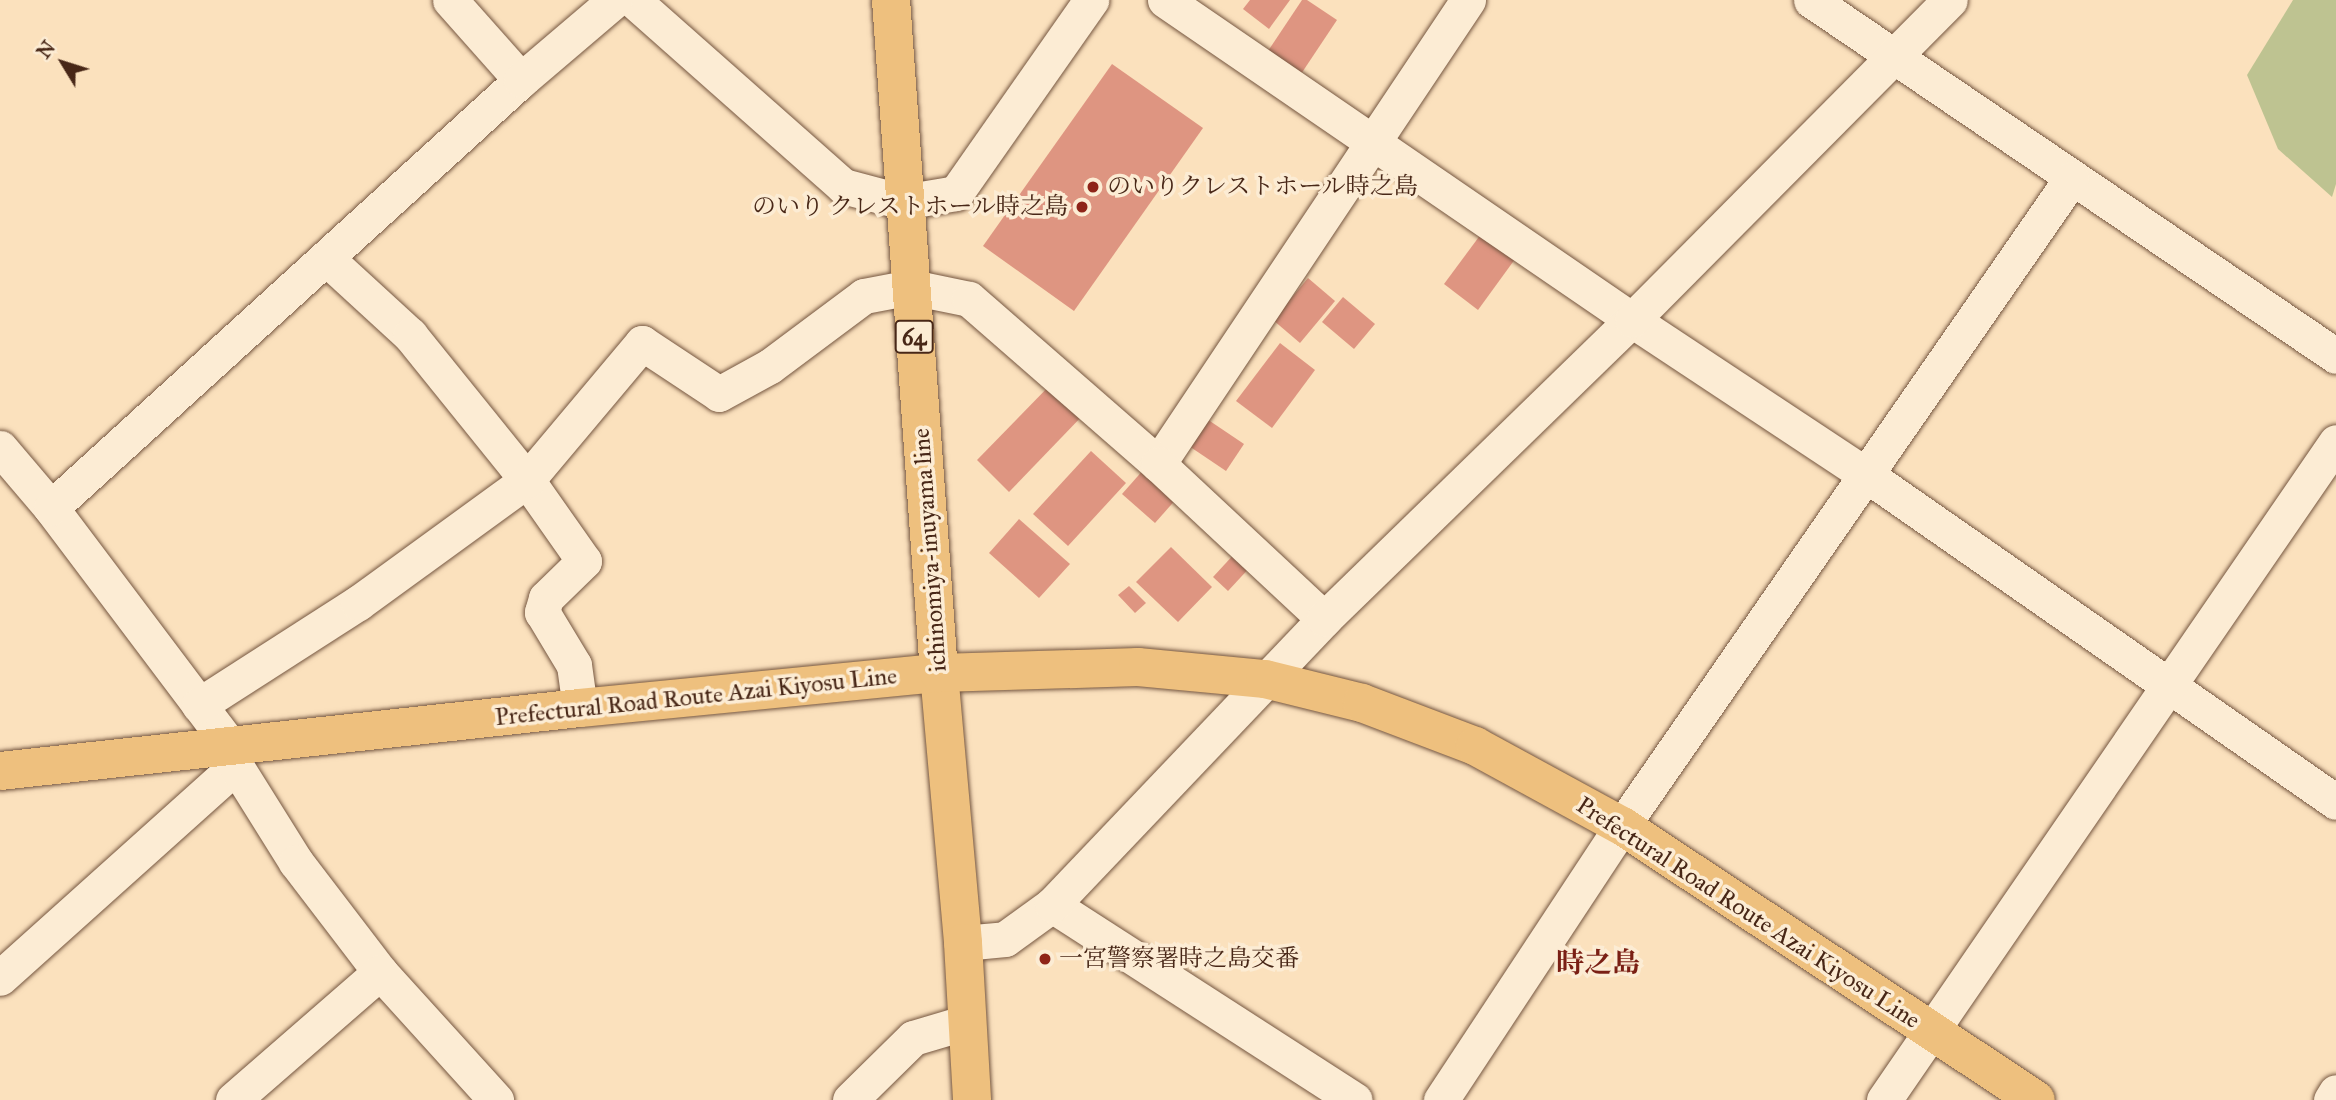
<!DOCTYPE html>
<html>
<head>
<meta charset="utf-8">
<style>
  body { margin:0 }
  #map { position:relative; width:2336px; height:1100px; overflow:hidden; background:#fbe1bd; font-family:"IM FELL Great Primer","Noto Serif JP",serif }
  div>[style] { position:absolute }
  .green>* { inset:0; background:#bec391 }
  .building>* { inset:0; background:#de9581 }
  .roads { filter:drop-shadow(0 0 2px #755640) drop-shadow(0 0 2px #755640) }
  .minor>* { height:35px; margin:-17.5px; padding:0 17.5px; transform-origin:17.5px; border-radius:17.5px; background:#fcecd4 }
  .major>* { height:38px; margin:-19px; padding:0 19px; transform-origin:19px; border-radius:19px; background:#eec07e }
  .dots>* { width:19px; height:19px; translate:-50% -50%; box-sizing:border-box; border:4px solid #fcecd4; border-radius:50% }
  span { translate:-50% -50%; white-space:nowrap; text-align:center; line-height:1.15; -webkit-text-stroke:7px #fcecd4; paint-order:stroke }
  .shield-label span { padding:2px 5px; background:#fcecd4; border:2px solid; border-radius:5px; -webkit-text-stroke-width:0 }
  .shield-label { font-size:23px; color:#482717; font-weight:700 }
  .poi-label { font-size:24px; color:#482717 }
  .left { translate:0 -50%; text-align:left }
  .right { translate:-100% -50%; text-align:right }
  .street-label { font-size:24px; color:#482717 }
  .quarter-label { font-size:28px; color:#7a1f14; font-weight:700 }
  .north { position:absolute; left:28px; top:28px; width:70px; height:70px; -webkit-text-stroke:5px #fcecd4; paint-order:stroke; rotate:308deg; font-size:19px; font-weight:700; line-height:28px; text-align:center; color:#482717 }
  .north::after { content:''; display:block; margin:auto; width:24px; height:32px; background:#482717; clip-path:polygon(50% 0,100% 100%,50% 72%,0 100%) }
</style>
</head>
<body>
<div id="map">
  <div class="green">
    <div style="clip-path:polygon(2293px 0,2336px 0,2336px 184px,2332px 197px,2278px 149px,2247px 75px)"></div>
  </div>
  <div class="building">
    <div style="clip-path:polygon(1250px 0,1290px 0,1269px 29px,1243px 9px)"></div>
    <div style="clip-path:polygon(1302px 0,1307px 0,1337px 20px,1299px 77px,1266px 54px)"></div>
    <div style="clip-path:polygon(1112px 64px,1203px 128px,1074px 311px,983px 246px)"></div>
    <div style="clip-path:polygon(1484px 230px,1518px 255px,1478px 310px,1444px 284px)"></div>
    <div style="clip-path:polygon(1308px 278px,1335px 301px,1300px 343px,1273px 320px)"></div>
    <div style="clip-path:polygon(1343px 297px,1375px 324px,1354px 349px,1322px 322px)"></div>
    <div style="clip-path:polygon(1280px 343px,1315px 370px,1272px 428px,1236px 401px)"></div>
    <div style="clip-path:polygon(1054px 381px,1086px 412px,1009px 492px,977px 460px)"></div>
    <div style="clip-path:polygon(1198px 413px,1244px 444px,1226px 471px,1180px 440px)"></div>
    <div style="clip-path:polygon(1091px 451px,1126px 483px,1068px 546px,1033px 514px)"></div>
    <div style="clip-path:polygon(1145px 468px,1178px 497px,1155px 523px,1122px 494px)"></div>
    <div style="clip-path:polygon(1019px 519px,1070px 564px,1039px 598px,989px 553px)"></div>
    <div style="clip-path:polygon(1171px 547px,1212px 587px,1178px 622px,1136px 582px)"></div>
    <div style="clip-path:polygon(1237px 551px,1253px 564px,1228px 591px,1213px 577px)"></div>
    <div style="clip-path:polygon(1129px 586px,1146px 603px,1135px 613px,1118px 595px)"></div>
  </div>
  <div class="roads">
    <div class="minor">
      <div style="left:450px;top:0;width:107px;rotate:48.4deg"></div>
      <div style="left:633px;top:0;width:281px;rotate:41.5deg"></div>
      <div style="left:843px;top:186px;width:62px;rotate:14.9deg"></div>
      <div style="left:903px;top:202px;width:54px;rotate:-9.6deg"></div>
      <div style="left:956px;top:193px;width:236px;rotate:-55deg"></div>
      <div style="left:1165px;top:0;width:566px;rotate:34.42deg"></div>
      <div style="left:1632px;top:320px;width:283px;rotate:33.5deg"></div>
      <div style="left:1868px;top:476px;width:570px;rotate:34.86deg"></div>
      <div style="left:1811px;top:0;width:634px;rotate:34.14deg"></div>
      <div style="left:326px;top:258px;width:114px;rotate:42.5deg"></div>
      <div style="left:410px;top:335px;width:186px;rotate:51.1deg"></div>
      <div style="left:527px;top:480px;width:99px;rotate:54.9deg"></div>
      <div style="left:584px;top:561px;width:53px;rotate:135.8deg"></div>
      <div style="left:546px;top:598px;width:15px;rotate:106deg"></div>
      <div style="left:542px;top:612px;width:62px;rotate:58.9deg"></div>
      <div style="left:574px;top:665px;width:43px;rotate:82.1deg"></div>
      <div style="left:0;top:448px;width:79px;rotate:49.6deg"></div>
      <div style="left:51px;top:508px;width:299px;rotate:53deg"></div>
      <div style="left:231px;top:747px;width:20px;rotate:75deg"></div>
      <div style="left:236px;top:766px;width:317px;rotate:138.1deg"></div>
      <div style="left:1158px;top:464px;width:558px;rotate:-56.25deg"></div>
      <div style="left:51px;top:508px;width:636px;rotate:-42.32deg"></div>
      <div style="left:521px;top:80px;width:123px;rotate:-40.4deg"></div>
      <div style="left:199px;top:705px;width:189px;rotate:-32.7deg"></div>
      <div style="left:358px;top:603px;width:209px;rotate:-36deg"></div>
      <div style="left:527px;top:480px;width:179px;rotate:-50deg"></div>
      <div style="left:642px;top:343px;width:92px;rotate:33.5deg"></div>
      <div style="left:719px;top:394px;width:58px;rotate:-28.8deg"></div>
      <div style="left:770px;top:366px;width:117px;rotate:-36.7deg"></div>
      <div style="left:864px;top:296px;width:48px;rotate:-10.8deg"></div>
      <div style="left:911px;top:287px;width:59px;rotate:11.7deg"></div>
      <div style="left:969px;top:299px;width:251px;rotate:41.1deg"></div>
      <div style="left:1158px;top:464px;width:227px;rotate:43deg"></div>
      <div style="left:236px;top:766px;width:113px;rotate:58deg"></div>
      <div style="left:296px;top:862px;width:138px;rotate:52.6deg"></div>
      <div style="left:380px;top:972px;width:173px;rotate:47.8deg"></div>
      <div style="left:1052px;top:905px;width:360px;rotate:32.8deg"></div>
      <div style="left:963px;top:943px;width:42px;rotate:-5.4deg"></div>
      <div style="left:1005px;top:939px;width:58px;rotate:-35.9deg"></div>
      <div style="left:1052px;top:905px;width:395px;rotate:-46.4deg"></div>
      <div style="left:1324px;top:619px;width:429px;rotate:-44.2deg"></div>
      <div style="left:1632px;top:320px;width:451px;rotate:-45.2deg"></div>
      <div style="left:233px;top:1100px;width:195px;rotate:-41deg"></div>
      <div style="left:850px;top:1100px;width:88px;rotate:-44.5deg"></div>
      <div style="left:913px;top:1038px;width:56px;rotate:-16.5deg"></div>
      <div style="left:1441px;top:1100px;width:328px;rotate:-56.6deg"></div>
      <div style="left:1622px;top:826px;width:788px;rotate:-55.24deg"></div>
      <div style="left:1884px;top:1100px;width:798px;rotate:-55.51deg"></div>
      <div style="left:2331px;top:1100px;width:9px;rotate:-58deg"></div>
    </div>
    <div class="major">
      <div style="left:891px;top:0;width:675px;rotate:85.92deg"></div>
      <div style="left:939px;top:673px;width:271px;rotate:84.9deg"></div>
      <div style="left:963px;top:943px;width:157px;rotate:86.7deg"></div>
      <div style="left:0;top:771px;width:583px;rotate:-6.2deg"></div>
      <div style="left:580px;top:708px;width:361px;rotate:-5.6deg"></div>
      <div style="left:939px;top:673px;width:199px;rotate:-1.7deg"></div>
      <div style="left:1138px;top:667px;width:128px;rotate:5.4deg"></div>
      <div style="left:1265px;top:679px;width:100px;rotate:13.9deg"></div>
      <div style="left:1362px;top:703px;width:121px;rotate:20.8deg"></div>
      <div style="left:1475px;top:746px;width:167px;rotate:28.6deg"></div>
      <div style="left:1622px;top:826px;width:496px;rotate:33.5deg"></div>
    </div>
  </div>
  <div class="dots">
    <div style="left:1093px;top:187px;background:#8f2418"></div>
    <div style="left:1082px;top:207px;background:#8f2418"></div>
    <div style="left:1045px;top:959px;background:#8f2418"></div>
  </div>
  <div class="shield-label">
    <span style="left:914px;top:337px">64</span>
  </div>
  <div class="poi-label">
    <span class="left" style="left:1107px;top:187px">のいりクレストホール時之島</span>
    <span class="right" style="left:1068px;top:207px">のいり クレストホール時之島</span>
    <span class="left" style="left:1059px;top:959px">一宮警察署時之島交番</span>
  </div>
  <div class="street-label">
    <span style="left:930px;top:550px;rotate:-94deg">ichinomiya-inuyama line</span>
    <span style="left:696px;top:697px;rotate:-6deg">Prefectural Road Route Azai Kiyosu Line</span>
    <span style="left:1748px;top:913px;rotate:33deg">Prefectural Road Route Azai Kiyosu Line</span>
  </div>
  <div class="quarter-label">
    <span style="left:1598px;top:963px">時之島</span>
  </div>
  <div class="north">N</div>
</div>
</body>
</html>
